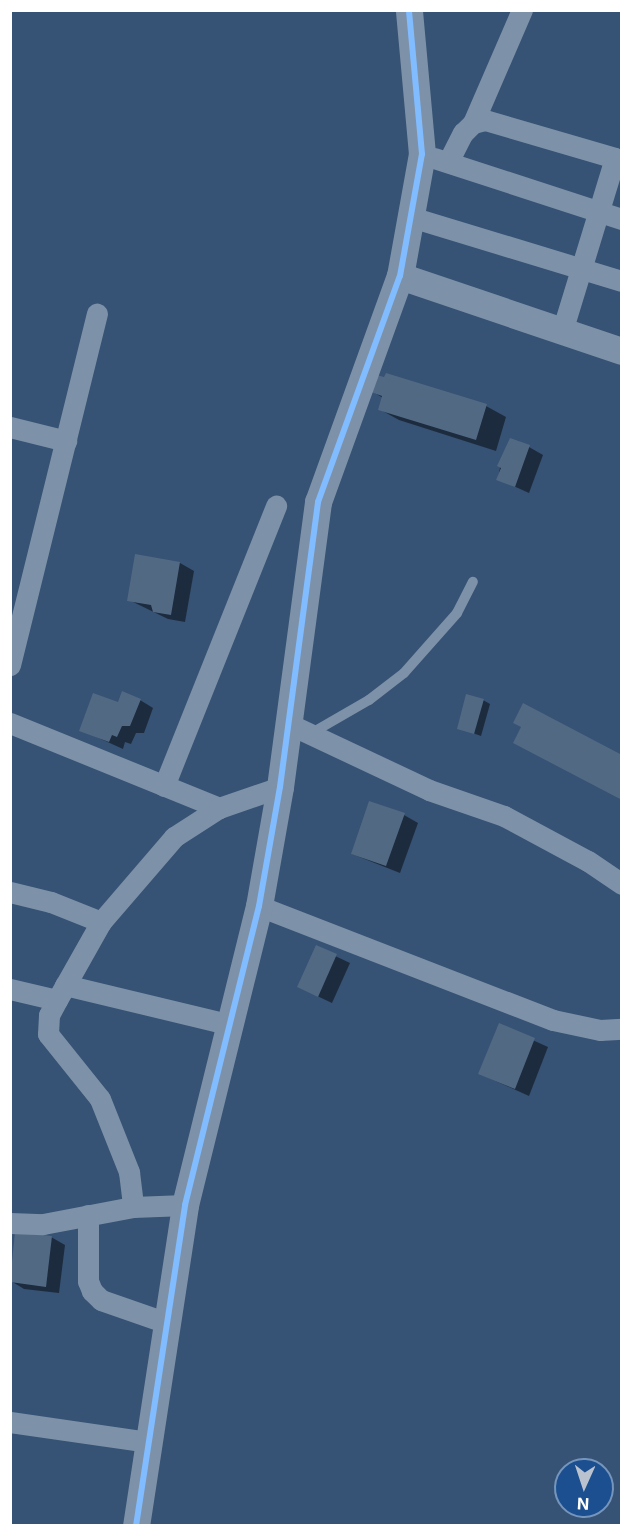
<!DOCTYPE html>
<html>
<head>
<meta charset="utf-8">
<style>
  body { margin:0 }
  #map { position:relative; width:632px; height:1536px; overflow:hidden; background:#365274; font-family:Inter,sans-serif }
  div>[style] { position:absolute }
  .shadow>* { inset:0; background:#0007 }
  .building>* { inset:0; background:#526984 }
  .service>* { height:10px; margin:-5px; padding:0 5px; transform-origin:5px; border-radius:5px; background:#7d92a8 }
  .minor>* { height:21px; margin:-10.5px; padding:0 10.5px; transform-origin:10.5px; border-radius:10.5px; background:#7d92a8 }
  .tertiary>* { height:27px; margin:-13.5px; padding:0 13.5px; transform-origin:13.5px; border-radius:13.5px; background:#7d92a8 }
  .cycleway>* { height:6px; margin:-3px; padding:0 3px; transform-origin:3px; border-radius:3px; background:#80bcff }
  span { translate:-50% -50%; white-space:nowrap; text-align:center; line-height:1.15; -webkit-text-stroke:4.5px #1b4f8f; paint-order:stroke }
  .frame { position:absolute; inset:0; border:12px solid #fff; pointer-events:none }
  .north { position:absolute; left:554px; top:1458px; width:60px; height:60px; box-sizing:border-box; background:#1b4f8f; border:2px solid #7695bc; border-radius:50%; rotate:183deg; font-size:16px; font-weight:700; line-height:24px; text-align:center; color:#fff }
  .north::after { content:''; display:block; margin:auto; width:21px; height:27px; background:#b9c2ce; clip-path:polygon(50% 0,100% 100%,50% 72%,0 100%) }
</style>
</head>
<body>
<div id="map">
  <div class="shadow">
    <div style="clip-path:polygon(370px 390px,486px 406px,506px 417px,496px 451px,399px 420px,379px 409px,383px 398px)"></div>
    <div style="clip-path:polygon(529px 447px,543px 455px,529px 493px,498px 479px,502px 456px)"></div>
    <div style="clip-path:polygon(136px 556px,180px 563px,194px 571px,185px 622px,168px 619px,129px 600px)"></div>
    <div style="clip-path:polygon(140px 700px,153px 708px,144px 733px,136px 733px,131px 744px,125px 742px,123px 749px,81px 730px,119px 704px)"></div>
    <div style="clip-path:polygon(483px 700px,490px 704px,481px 736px,459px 728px)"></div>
    <div style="clip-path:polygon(404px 815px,418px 823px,400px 873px,352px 854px)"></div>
    <div style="clip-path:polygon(316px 947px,350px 963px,332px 1003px,298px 987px)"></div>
    <div style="clip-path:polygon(499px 1025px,548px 1047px,529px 1096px,480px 1074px)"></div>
    <div style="clip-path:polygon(51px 1237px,65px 1245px,59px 1293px,24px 1289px,11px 1281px)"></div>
  </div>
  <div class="building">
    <div style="clip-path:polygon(386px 373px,487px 404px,476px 440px,378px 410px,382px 396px,368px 391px,373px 374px,384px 377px)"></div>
    <div style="clip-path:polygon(510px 438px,530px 445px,515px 487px,496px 480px,501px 468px,497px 466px)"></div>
    <div style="clip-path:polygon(135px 554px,180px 562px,171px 615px,153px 612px,151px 605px,127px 601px)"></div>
    <div style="clip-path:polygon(122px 691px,141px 699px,130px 726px,122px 726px,117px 737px,112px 735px,109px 742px,79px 731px,93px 693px,118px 702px)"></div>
    <div style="clip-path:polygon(466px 694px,484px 699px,474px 734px,457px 729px)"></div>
    <div style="clip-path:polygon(523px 703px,622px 755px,622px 800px,513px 743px,521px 727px,513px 723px)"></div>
    <div style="clip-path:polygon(369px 801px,405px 813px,386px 866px,351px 854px)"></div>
    <div style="clip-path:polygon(316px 945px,337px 954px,318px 997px,297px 987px)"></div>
    <div style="clip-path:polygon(499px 1023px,535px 1038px,515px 1089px,478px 1074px)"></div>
    <div style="clip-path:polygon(15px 1232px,52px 1236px,46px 1287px,10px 1282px)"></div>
  </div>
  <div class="service">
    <div style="left:310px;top:734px;width:68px;rotate:-30deg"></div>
    <div style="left:369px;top:700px;width:44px;rotate:-37.6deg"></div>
    <div style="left:404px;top:673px;width:80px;rotate:-48.5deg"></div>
    <div style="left:457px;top:613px;width:35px;rotate:-63deg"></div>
  </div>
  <div class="minor">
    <div style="left:473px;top:123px;width:123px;rotate:-66.6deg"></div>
    <div style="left:434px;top:158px;width:198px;rotate:18deg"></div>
    <div style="left:448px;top:162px;width:33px;rotate:-63deg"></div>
    <div style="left:463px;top:133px;width:14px;rotate:-45deg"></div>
    <div style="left:473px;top:123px;width:12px;rotate:-14deg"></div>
    <div style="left:485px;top:120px;width:135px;rotate:16.3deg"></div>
    <div style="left:615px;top:158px;width:181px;rotate:107deg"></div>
    <div style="left:411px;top:217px;width:220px;rotate:16.9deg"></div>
    <div style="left:10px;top:427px;width:58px;rotate:14deg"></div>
    <div style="left:10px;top:665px;width:362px;rotate:-76.1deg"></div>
    <div style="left:10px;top:723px;width:226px;rotate:22.1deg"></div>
    <div style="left:289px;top:724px;width:155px;rotate:25.2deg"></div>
    <div style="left:429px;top:790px;width:79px;rotate:19.1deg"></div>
    <div style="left:504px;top:816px;width:95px;rotate:28.2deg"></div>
    <div style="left:588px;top:861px;width:41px;rotate:34.1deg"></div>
    <div style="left:164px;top:786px;width:302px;rotate:-68.2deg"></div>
    <div style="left:10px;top:892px;width:42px;rotate:13.7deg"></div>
    <div style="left:51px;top:902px;width:54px;rotate:21.8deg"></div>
    <div style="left:259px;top:906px;width:315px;rotate:21.2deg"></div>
    <div style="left:553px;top:1020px;width:48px;rotate:12deg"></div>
    <div style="left:600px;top:1030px;width:22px;rotate:-3deg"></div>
    <div style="left:65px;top:985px;width:168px;rotate:13.5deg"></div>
    <div style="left:10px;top:989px;width:48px;rotate:13.2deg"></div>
    <div style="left:57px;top:1000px;width:90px;rotate:-60.6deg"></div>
    <div style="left:101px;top:922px;width:112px;rotate:-49.3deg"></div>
    <div style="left:174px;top:837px;width:54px;rotate:-32.8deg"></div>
    <div style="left:219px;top:808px;width:65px;rotate:-19deg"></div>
    <div style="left:57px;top:1000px;width:17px;rotate:118deg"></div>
    <div style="left:49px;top:1015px;width:19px;rotate:93deg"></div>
    <div style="left:48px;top:1034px;width:83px;rotate:51.3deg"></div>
    <div style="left:100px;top:1099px;width:79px;rotate:68.3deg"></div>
    <div style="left:129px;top:1172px;width:35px;rotate:83deg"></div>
    <div style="left:88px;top:1215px;width:66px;rotate:90deg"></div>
    <div style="left:88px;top:1281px;width:11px;rotate:68deg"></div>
    <div style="left:92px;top:1291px;width:13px;rotate:45deg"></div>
    <div style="left:101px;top:1300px;width:70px;rotate:19.2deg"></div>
    <div style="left:10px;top:1223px;width:33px;rotate:2deg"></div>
    <div style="left:43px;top:1224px;width:92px;rotate:-10.7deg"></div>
    <div style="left:133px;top:1207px;width:52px;rotate:-2.2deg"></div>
    <div style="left:10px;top:1422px;width:139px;rotate:8.2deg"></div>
  </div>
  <div class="tertiary">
    <div style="left:400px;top:276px;width:234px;rotate:18.7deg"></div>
    <div style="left:136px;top:1526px;width:325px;rotate:-81.3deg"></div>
    <div style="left:185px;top:1205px;width:308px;rotate:-76.1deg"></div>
    <div style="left:259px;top:906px;width:121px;rotate:-80deg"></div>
    <div style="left:280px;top:787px;width:288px;rotate:-82.4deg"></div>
    <div style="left:318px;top:502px;width:240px;rotate:-70.1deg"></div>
    <div style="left:400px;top:276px;width:124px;rotate:-79.8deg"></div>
    <div style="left:422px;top:154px;width:145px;rotate:-95.2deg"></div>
  </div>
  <div class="cycleway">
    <div style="left:136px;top:1526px;width:325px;rotate:-81.3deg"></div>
    <div style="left:185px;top:1205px;width:308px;rotate:-76.1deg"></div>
    <div style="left:259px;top:906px;width:121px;rotate:-80deg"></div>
    <div style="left:280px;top:787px;width:288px;rotate:-82.4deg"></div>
    <div style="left:318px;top:502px;width:240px;rotate:-70.1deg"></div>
    <div style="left:400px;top:276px;width:124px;rotate:-79.8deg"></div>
    <div style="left:422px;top:154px;width:145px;rotate:-95.2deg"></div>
  </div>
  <div class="frame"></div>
  <div class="north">N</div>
</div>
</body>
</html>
